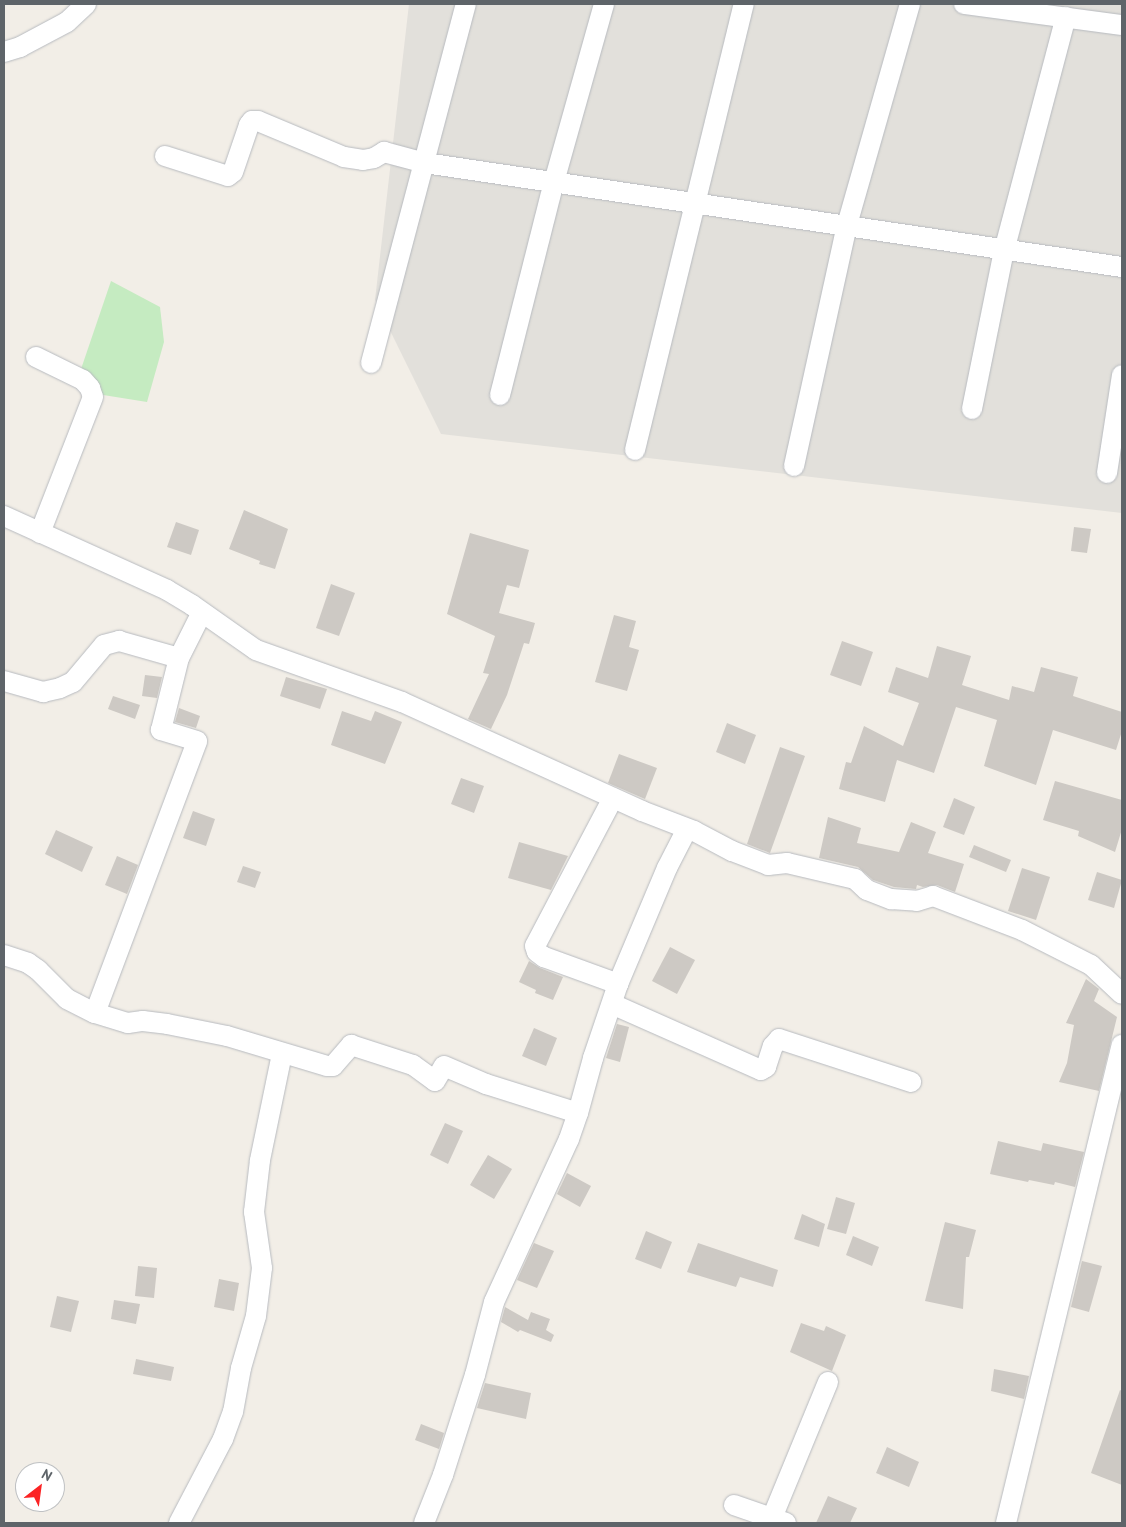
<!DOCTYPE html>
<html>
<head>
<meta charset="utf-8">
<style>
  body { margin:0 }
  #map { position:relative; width:1126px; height:1527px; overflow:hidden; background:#f2eee7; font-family:"PT Sans",sans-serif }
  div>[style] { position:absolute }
  .industrial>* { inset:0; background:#e2e0db }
  .green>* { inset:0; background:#c5ebc1 }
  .building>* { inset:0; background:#cdc9c4 }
  .roads { filter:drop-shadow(0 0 1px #b7babf) drop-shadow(0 0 1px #b7babf) }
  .minor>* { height:20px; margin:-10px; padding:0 10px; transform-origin:10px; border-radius:10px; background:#fff }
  span { translate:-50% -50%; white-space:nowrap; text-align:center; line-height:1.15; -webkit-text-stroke:5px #fff; paint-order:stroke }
  .frame { position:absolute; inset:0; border:5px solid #5e6469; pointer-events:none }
  .north { position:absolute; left:15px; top:1462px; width:50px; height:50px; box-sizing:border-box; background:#fff; border:1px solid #bfc1c3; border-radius:50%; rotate:30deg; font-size:14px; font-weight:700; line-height:20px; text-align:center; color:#5e6469 }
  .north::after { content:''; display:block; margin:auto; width:18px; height:22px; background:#fb2324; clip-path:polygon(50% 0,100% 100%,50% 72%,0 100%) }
</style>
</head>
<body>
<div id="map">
  <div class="industrial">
    <div style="clip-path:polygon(409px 4px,1122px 4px,1122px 513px,441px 434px,375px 300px)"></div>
  </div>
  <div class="green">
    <div style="clip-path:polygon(111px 281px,160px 307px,164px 342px,147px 402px,97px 394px,80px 372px)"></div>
  </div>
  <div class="building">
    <div style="clip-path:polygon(244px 510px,288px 529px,275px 569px,259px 564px,260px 561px,229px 549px)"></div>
    <div style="clip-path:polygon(176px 522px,199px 530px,191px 555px,167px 547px)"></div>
    <div style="clip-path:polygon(1074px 527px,1091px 529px,1087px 553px,1071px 551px)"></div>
    <div style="clip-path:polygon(470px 533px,529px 550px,519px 588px,507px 585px,499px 613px,535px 623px,529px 644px,524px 643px,507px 695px,491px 729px,468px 719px,489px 674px,483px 673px,495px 636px,447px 614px)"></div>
    <div style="clip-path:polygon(331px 584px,355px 593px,339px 636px,316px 628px)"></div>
    <div style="clip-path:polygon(614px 615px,636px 621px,629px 647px,639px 650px,627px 691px,595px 682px)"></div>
    <div style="clip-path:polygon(842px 641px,873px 652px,861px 686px,830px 675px)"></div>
    <div style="clip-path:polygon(937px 646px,971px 656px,962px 685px,1009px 700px,1012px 686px,1034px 692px,1041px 667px,1078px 677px,1073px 696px,1122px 712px,1122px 731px,1116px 750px,1053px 730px,1036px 785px,984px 766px,997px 720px,956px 707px,934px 773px,897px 760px,885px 802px,839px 789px,846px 762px,851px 763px,864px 726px,903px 746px,919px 703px,888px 692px,896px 667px,928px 678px)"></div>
    <div style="clip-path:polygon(145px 675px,162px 677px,157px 698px,142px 696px)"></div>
    <div style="clip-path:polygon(286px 677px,327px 689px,320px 709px,280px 696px)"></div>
    <div style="clip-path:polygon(113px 696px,140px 705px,135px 719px,108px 709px)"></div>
    <div style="clip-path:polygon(179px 708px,200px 716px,196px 728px,175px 722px)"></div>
    <div style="clip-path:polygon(342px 711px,371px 721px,375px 711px,402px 722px,385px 764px,331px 745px)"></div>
    <div style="clip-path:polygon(727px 723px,756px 735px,745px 764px,716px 752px)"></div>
    <div style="clip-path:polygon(780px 747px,805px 756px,770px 853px,747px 844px)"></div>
    <div style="clip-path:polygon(619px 754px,657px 768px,645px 799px,608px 783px)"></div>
    <div style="clip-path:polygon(461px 778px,484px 786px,474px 813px,451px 804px)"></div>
    <div style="clip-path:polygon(1055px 781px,1122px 800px,1122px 829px,1115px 852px,1078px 836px,1079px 831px,1043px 820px)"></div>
    <div style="clip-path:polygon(954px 798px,975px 807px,964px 835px,943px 827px)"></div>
    <div style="clip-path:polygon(193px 811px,215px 819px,206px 846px,183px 838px)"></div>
    <div style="clip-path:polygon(828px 817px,861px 828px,857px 843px,899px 852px,911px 822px,936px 832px,928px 853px,964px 864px,955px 892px,937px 885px,923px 887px,917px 885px,916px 889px,894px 887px,873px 880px,858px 867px,819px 858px)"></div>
    <div style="clip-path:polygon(56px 830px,93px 847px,82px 872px,45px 854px)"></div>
    <div style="clip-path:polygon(519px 842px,568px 856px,551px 890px,508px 878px)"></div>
    <div style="clip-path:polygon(974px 845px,1011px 860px,1006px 872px,969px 857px)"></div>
    <div style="clip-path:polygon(117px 856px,138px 865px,127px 894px,105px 885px)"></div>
    <div style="clip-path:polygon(243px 866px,261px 872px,255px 888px,237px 882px)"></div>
    <div style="clip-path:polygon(1022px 868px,1050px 877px,1036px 920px,1008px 911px)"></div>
    <div style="clip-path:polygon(1097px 872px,1122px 880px,1114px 908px,1088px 900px)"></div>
    <div style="clip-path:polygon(670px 947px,695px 960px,677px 994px,652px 981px)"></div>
    <div style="clip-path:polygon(529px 961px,540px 968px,563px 977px,553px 1000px,535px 993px,536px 990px,519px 982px)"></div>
    <div style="clip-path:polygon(1086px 979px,1099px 989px,1094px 1001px,1117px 1017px,1099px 1091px,1059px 1082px,1067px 1063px,1074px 1025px,1066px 1023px)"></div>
    <div style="clip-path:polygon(617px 1024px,629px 1027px,620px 1062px,606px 1058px)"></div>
    <div style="clip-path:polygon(534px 1028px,557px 1038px,546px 1066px,522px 1056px)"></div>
    <div style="clip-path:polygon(445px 1123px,463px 1131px,448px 1164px,430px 1155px)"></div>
    <div style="clip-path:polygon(998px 1141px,1041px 1151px,1043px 1143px,1084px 1152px,1075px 1187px,1055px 1182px,1054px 1185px,1029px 1180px,1028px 1182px,990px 1174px)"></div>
    <div style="clip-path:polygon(488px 1155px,512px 1169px,494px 1199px,470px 1185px)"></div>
    <div style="clip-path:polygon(567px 1173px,591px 1186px,580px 1207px,557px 1194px)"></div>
    <div style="clip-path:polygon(836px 1197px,855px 1203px,846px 1234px,827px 1229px)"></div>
    <div style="clip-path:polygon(802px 1214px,825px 1224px,819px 1247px,794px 1239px)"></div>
    <div style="clip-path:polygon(945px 1222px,976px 1230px,969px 1257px,966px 1257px,963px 1309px,925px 1301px)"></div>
    <div style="clip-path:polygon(646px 1231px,672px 1242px,661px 1269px,635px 1259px)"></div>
    <div style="clip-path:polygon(853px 1236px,879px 1247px,872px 1266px,846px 1255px)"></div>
    <div style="clip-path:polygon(534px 1243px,554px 1251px,537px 1288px,517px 1280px)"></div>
    <div style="clip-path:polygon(698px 1243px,778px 1270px,773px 1287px,740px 1277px,736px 1287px,687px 1272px)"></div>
    <div style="clip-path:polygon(1082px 1261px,1102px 1266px,1089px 1312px,1071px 1307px)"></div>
    <div style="clip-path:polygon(138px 1266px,157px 1268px,154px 1298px,135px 1296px)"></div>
    <div style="clip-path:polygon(219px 1279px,239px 1283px,234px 1311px,214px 1307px)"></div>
    <div style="clip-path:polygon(57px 1296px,79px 1301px,71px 1332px,50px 1327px)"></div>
    <div style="clip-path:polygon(114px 1300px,140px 1304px,136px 1324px,111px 1319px)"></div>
    <div style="clip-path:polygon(505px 1307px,528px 1320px,531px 1312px,550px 1319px,546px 1330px,554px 1335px,551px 1342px,520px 1330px,518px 1332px,501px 1322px)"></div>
    <div style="clip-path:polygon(801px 1323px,824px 1331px,826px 1326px,846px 1335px,832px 1371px,790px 1352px)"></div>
    <div style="clip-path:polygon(136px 1359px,174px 1367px,171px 1381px,133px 1374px)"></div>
    <div style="clip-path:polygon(994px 1369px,1029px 1376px,1024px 1399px,991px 1391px)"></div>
    <div style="clip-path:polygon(485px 1383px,531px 1393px,526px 1419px,477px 1408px)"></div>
    <div style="clip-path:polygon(1120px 1390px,1122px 1391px,1122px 1485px,1091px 1473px)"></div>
    <div style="clip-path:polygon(421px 1424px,444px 1433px,439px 1449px,415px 1440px)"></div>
    <div style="clip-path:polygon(887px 1447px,919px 1462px,909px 1487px,876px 1473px)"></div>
    <div style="clip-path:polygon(828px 1496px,857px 1508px,850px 1523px,816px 1523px)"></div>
  </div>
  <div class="roads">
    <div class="minor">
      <div style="left:964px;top:4px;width:159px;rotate:7.6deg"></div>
      <div style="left:4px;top:52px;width:17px;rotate:-17deg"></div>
      <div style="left:20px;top:47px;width:53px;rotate:-28deg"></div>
      <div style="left:67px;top:22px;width:26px;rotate:-43deg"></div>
      <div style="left:165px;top:156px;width:66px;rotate:17.6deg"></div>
      <div style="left:228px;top:176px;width:6px;rotate:-39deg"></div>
      <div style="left:233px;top:172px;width:50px;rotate:-71.2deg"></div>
      <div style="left:249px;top:125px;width:5px;rotate:-53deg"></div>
      <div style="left:252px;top:121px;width:6px"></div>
      <div style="left:258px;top:121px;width:93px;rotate:22.7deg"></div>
      <div style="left:344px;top:157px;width:19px;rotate:9deg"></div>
      <div style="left:363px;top:160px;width:11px;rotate:-10deg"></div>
      <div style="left:374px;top:158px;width:12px;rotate:-31deg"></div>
      <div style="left:384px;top:152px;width:42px;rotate:15deg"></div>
      <div style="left:425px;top:163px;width:705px;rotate:8.49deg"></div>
      <div style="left:36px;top:357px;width:52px;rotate:26.1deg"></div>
      <div style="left:83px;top:380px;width:11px;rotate:49deg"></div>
      <div style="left:90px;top:388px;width:9px;rotate:72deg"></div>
      <div style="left:93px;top:397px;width:146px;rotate:111.3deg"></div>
      <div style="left:371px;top:363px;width:371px;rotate:-75.2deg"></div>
      <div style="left:500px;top:395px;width:220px;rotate:-75.8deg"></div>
      <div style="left:554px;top:182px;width:185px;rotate:-74.3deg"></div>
      <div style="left:972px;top:409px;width:161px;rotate:-78.6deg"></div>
      <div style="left:1004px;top:251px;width:242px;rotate:-75.2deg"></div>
      <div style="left:635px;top:450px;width:459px;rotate:-76.3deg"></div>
      <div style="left:794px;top:466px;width:247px;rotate:-77.6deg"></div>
      <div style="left:847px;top:225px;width:230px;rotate:-74.1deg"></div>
      <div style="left:1107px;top:473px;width:99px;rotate:-81.3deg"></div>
      <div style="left:4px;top:516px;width:179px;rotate:24.4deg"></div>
      <div style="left:167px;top:590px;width:29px;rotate:31deg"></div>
      <div style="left:192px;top:605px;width:78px;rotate:35.1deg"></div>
      <div style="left:256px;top:650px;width:155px;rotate:19.6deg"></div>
      <div style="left:402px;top:702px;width:264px;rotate:24.4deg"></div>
      <div style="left:642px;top:811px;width:56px;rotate:21deg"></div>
      <div style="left:694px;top:831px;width:43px;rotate:27.8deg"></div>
      <div style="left:732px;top:851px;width:39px;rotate:21deg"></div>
      <div style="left:768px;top:865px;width:19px;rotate:-6deg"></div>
      <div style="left:787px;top:863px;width:70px;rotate:13.2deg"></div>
      <div style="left:855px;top:879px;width:16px;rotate:43deg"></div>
      <div style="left:867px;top:890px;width:26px;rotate:21deg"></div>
      <div style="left:891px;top:899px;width:26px;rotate:4deg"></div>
      <div style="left:917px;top:901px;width:17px;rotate:-17deg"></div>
      <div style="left:933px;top:896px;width:95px;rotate:20.9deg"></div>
      <div style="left:1022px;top:930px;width:77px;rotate:26.9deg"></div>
      <div style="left:1091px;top:965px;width:42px;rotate:43.1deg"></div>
      <div style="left:4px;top:681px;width:41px;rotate:15.8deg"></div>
      <div style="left:43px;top:692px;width:17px;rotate:-13deg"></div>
      <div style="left:60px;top:688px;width:14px;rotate:-25deg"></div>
      <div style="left:73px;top:682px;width:48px;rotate:-50deg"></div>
      <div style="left:104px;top:645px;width:16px;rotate:-15deg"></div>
      <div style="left:119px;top:641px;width:62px;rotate:15.8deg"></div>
      <div style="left:613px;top:798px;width:167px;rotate:117.8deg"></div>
      <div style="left:535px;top:946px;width:6px;rotate:72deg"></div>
      <div style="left:537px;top:952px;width:9px;rotate:36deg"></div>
      <div style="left:544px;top:957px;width:79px;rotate:20deg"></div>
      <div style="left:4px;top:955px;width:25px;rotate:18deg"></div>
      <div style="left:28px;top:963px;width:12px;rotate:35deg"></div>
      <div style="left:38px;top:970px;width:41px;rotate:45deg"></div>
      <div style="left:67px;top:999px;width:31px;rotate:27deg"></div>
      <div style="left:95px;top:1013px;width:34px;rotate:17deg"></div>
      <div style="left:128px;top:1023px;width:15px;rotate:-8deg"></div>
      <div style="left:143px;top:1021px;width:24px;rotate:7deg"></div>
      <div style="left:167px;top:1024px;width:61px;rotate:11.3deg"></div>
      <div style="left:227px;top:1036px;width:104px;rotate:16.7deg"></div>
      <div style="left:327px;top:1066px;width:6px"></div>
      <div style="left:333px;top:1066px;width:28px;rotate:-49deg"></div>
      <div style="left:351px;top:1045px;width:65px;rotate:17.9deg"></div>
      <div style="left:413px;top:1065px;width:27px;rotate:36deg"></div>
      <div style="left:435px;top:1081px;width:17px;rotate:-59deg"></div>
      <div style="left:444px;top:1066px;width:46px;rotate:23.2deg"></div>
      <div style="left:486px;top:1084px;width:96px;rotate:17.5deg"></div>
      <div style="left:578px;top:1113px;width:57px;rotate:-74.7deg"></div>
      <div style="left:593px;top:1058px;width:78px;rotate:-71.3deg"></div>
      <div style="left:618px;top:984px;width:126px;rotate:-67.1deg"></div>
      <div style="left:667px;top:868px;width:44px;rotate:-62.9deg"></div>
      <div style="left:612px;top:1004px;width:163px;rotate:23.9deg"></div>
      <div style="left:761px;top:1070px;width:6px;rotate:-31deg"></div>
      <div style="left:766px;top:1067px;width:22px;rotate:-72deg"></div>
      <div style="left:773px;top:1046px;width:9px;rotate:-49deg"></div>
      <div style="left:779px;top:1039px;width:139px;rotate:18deg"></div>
      <div style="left:95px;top:1013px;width:290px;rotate:-69.4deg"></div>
      <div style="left:197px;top:741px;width:38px;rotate:-163deg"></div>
      <div style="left:161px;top:730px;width:74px;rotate:-76deg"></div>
      <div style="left:179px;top:658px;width:51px;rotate:-63.4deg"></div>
      <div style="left:734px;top:1505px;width:55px;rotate:19.1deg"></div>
      <div style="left:772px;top:1518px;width:147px;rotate:-67.6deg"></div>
      <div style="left:179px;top:1523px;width:95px;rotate:-62.4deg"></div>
      <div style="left:223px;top:1439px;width:29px;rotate:-70deg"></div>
      <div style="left:233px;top:1412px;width:45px;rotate:-79.7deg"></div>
      <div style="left:241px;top:1368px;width:54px;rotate:-73.9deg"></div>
      <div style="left:256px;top:1316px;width:48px;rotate:-82.9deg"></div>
      <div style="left:262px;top:1268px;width:57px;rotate:-98.1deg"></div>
      <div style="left:254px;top:1212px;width:52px;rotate:-83.4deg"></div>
      <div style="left:260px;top:1160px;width:108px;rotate:-78.3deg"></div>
      <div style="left:424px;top:1523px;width:52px;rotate:-68.4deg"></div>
      <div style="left:443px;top:1475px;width:105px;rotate:-72.3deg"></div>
      <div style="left:475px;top:1375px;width:75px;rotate:-75.4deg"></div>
      <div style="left:494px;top:1302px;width:179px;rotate:-65.3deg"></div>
      <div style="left:569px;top:1139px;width:28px;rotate:-71deg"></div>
      <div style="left:1006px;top:1523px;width:492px;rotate:-76.4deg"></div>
    </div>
  </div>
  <div class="frame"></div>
  <div class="north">N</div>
</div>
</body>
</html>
